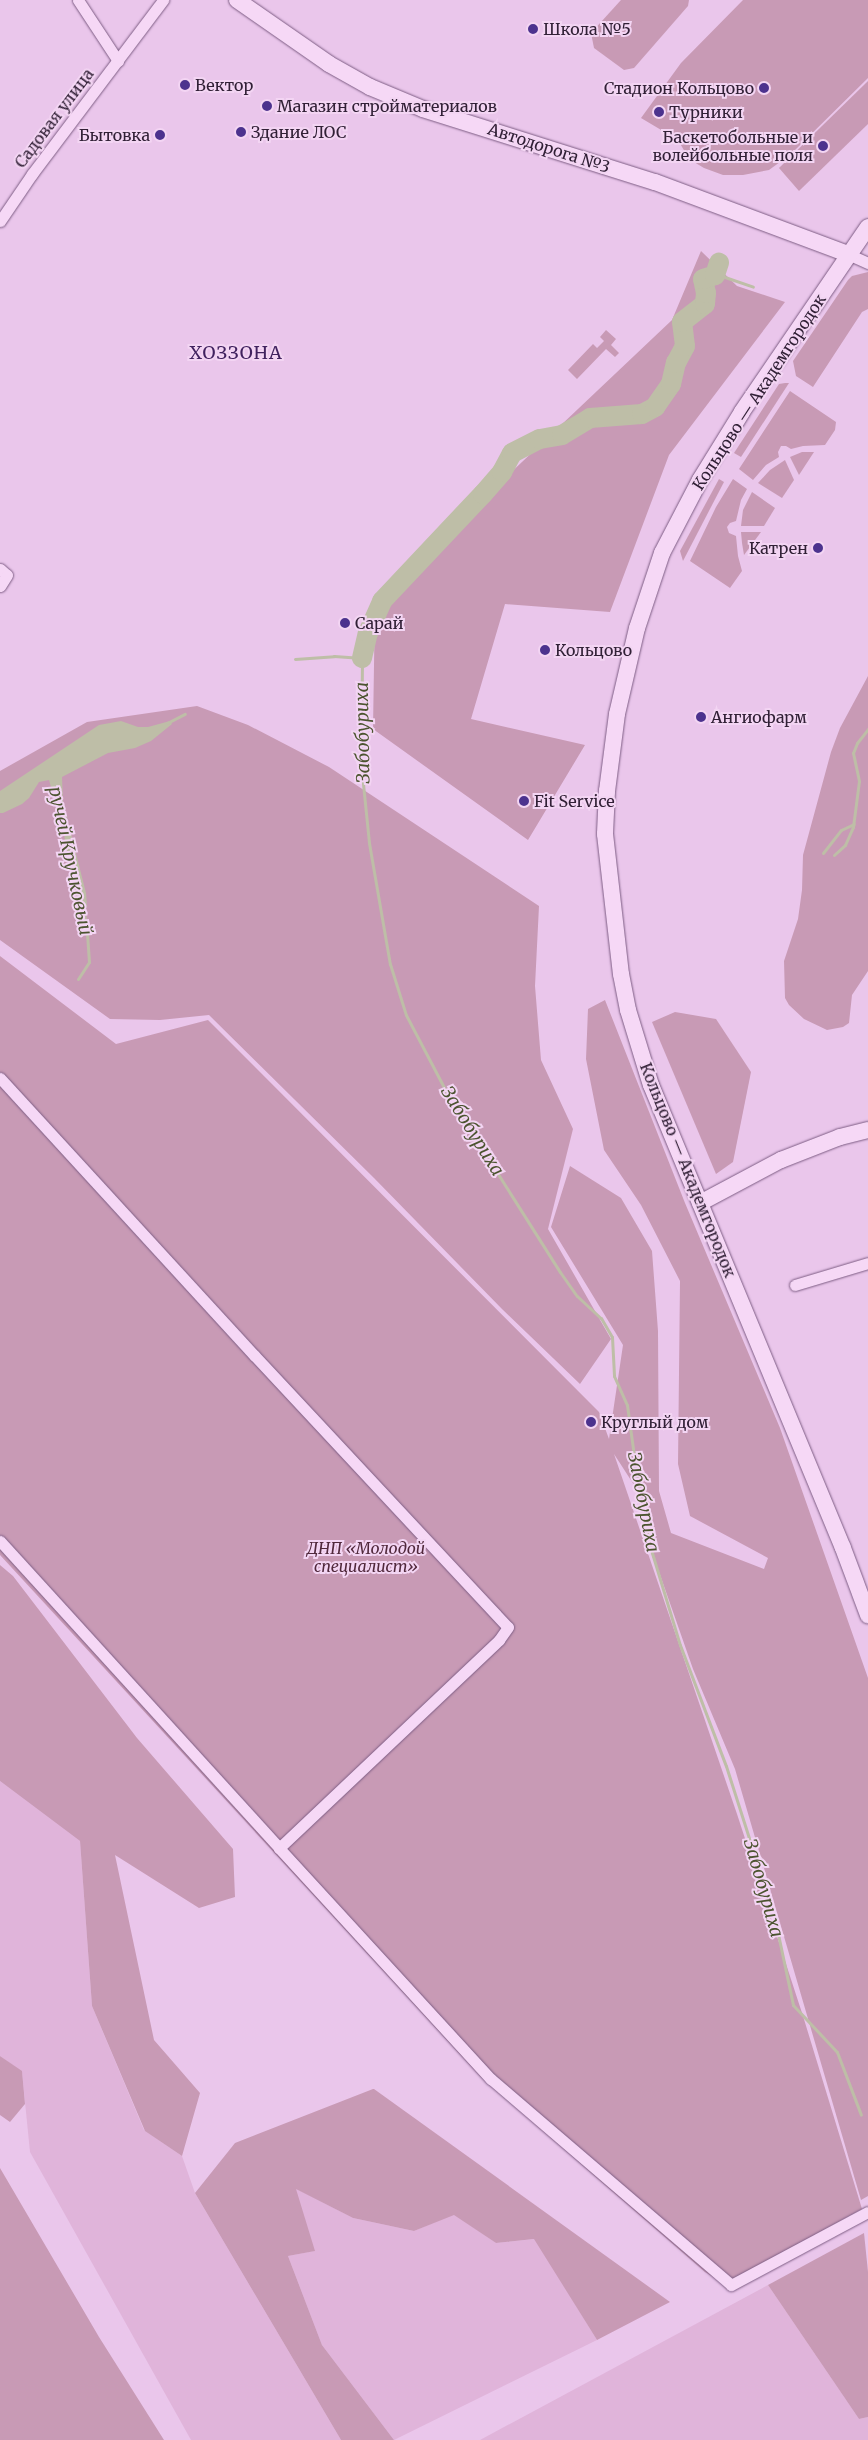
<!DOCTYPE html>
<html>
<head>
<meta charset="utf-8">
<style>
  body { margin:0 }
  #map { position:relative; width:868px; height:2440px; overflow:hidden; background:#eac6eb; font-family:Merriweather,serif }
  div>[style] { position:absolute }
  .farmland>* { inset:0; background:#e0b4da }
  .green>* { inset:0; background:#c89ab5 }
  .water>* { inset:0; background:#bebea7 }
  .stream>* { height:3px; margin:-1.5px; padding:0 1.5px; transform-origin:1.5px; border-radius:1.5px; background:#bebea7 }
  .river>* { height:20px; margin:-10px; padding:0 10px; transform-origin:10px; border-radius:10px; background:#bebea7 }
  .roads { filter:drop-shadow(0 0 1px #7d5d84) drop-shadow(0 0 1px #7d5d84) }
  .street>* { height:11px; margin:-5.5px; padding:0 5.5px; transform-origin:5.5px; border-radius:5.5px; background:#f6d8f6 }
  .secondary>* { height:16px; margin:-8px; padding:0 8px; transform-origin:8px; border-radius:8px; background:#f6d8f6 }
  .dots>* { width:14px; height:14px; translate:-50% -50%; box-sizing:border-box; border:2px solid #f3d5f3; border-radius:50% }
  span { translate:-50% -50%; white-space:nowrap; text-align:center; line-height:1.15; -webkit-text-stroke:4px #f3d5f3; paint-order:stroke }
  .poi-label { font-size:16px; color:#312036 }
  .left { translate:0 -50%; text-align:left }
  .right { translate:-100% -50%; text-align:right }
  .street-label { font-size:16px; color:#312036 }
  .park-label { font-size:16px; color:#50283b; font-style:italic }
  .neighbourhood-label { font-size:18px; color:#41225f; letter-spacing:1px }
  .water-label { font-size:18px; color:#4c5430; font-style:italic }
</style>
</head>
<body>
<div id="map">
  <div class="farmland">
    <div style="clip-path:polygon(0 1781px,80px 1841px,92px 2006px,144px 2130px,182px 2156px,195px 2193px,341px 2440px,191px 2440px,30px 2152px,22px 2072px,0 2056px)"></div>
    <div style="clip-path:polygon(295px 2188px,353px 2218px,414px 2231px,454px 2214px,496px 2243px,535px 2239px,597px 2340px,394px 2440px,322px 2345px,288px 2256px,314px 2251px)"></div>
    <div style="clip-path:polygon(768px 2285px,859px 2419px,868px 2417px,868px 2440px,480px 2440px)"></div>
  </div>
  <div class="green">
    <div style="clip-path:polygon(621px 0,689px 0,688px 6px,634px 68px,624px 70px,594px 48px,591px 33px)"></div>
    <div style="clip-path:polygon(743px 0,868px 0,868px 78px,791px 154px,769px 170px,743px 175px,723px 175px,704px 168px,689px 159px,678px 140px,641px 118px,681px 63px)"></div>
    <div style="clip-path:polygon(868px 81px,868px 124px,799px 191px,779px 168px)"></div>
    <div style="clip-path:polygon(701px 251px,737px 286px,785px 302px,669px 455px,610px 612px,505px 604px,471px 719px,585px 745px,528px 840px,373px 729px,375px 601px,672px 320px)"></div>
    <div style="clip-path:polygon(868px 272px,868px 309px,862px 312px,813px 387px,796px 376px,793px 361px,848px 280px,852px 276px)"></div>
    <div style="clip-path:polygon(606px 330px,616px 339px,611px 345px,619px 353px,615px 357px,606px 349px,577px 379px,568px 370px,593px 344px,597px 348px,604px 341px,600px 337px)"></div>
    <div style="clip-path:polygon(785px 383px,789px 383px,741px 457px,734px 453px,779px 384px)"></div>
    <div style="clip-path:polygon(790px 391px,836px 422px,835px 430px,825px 445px,803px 446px,791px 449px,786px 446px,781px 446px,778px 452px,779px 457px,766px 465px,753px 480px,739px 469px)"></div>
    <div style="clip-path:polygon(802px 452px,814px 452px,799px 475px,790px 457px)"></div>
    <div style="clip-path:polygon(785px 460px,794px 480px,782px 498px,758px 483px,770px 470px)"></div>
    <div style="clip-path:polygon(719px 479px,724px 482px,683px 561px,680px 551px)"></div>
    <div style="clip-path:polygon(733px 479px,747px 489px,741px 500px,736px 521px,730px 523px,727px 527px,729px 533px,736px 536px,738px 556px,742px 571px,730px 588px,690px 561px,716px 507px)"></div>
    <div style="clip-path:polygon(752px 492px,775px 508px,764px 526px,741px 526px,743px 510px)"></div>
    <div style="clip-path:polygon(741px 532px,761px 532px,744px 555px,742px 543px)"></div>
    <div style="clip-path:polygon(868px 676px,868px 971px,852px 995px,849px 1023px,843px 1027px,827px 1030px,804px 1019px,789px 1005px,785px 998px,784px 961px,798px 919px,802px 890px,803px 855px,831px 752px,840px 728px)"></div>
    <div style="clip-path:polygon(197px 706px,248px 725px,329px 767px,539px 906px,535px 986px,541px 1060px,573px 1129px,548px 1229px,611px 1339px,580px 1384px,502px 1309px,374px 1178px,209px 1015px,160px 1020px,110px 1019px,0 940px,0 771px,87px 722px)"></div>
    <div style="clip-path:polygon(0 956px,116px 1044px,208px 1020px,599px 1412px,609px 1439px,623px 1345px,551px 1227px,570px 1166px,621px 1198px,652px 1251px,658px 1331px,659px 1491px,671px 1533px,764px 1569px,768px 1558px,690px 1516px,678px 1464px,680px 1281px,641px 1205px,604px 1150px,586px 1059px,588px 1009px,605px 1000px,685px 1203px,780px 1428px,868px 1678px,868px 2196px,861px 2200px,735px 1769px,693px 1669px,651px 1549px,636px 1488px,614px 1454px,737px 1814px,803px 2016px,862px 2209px,725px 2284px,705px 2272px,480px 2076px,0 1555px)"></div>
    <div style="clip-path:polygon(675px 1012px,716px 1019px,751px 1072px,733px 1162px,716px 1174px,652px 1022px)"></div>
    <div style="clip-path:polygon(0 1565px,13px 1576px,137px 1738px,233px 1849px,235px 1897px,199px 1908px,115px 1855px,154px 2040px,200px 2093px,182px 2156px,145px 2131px,92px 2006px,80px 1841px,0 1781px)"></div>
    <div style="clip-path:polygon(0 2056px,22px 2071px,25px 2104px,10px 2122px,0 2115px)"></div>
    <div style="clip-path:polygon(373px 2089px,374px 2089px,670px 2302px,597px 2340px,534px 2239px,496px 2243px,454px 2215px,414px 2231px,353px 2218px,296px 2189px,315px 2251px,288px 2256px,322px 2345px,394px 2440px,341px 2440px,195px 2193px,235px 2143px)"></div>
    <div style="clip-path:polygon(0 2168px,99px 2337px,164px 2440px,0 2440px)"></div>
    <div style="clip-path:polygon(864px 2233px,868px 2272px,868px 2417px,859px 2419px,768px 2285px)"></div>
  </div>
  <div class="water">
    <div style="clip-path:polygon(121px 721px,138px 727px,148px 727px,170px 721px,172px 724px,151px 741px,135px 748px,108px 753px,62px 777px,63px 802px,86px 893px,87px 906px,83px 911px,79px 907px,63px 830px,49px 780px,39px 782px,29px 798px,22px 804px,3px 813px,0 813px,0 791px,99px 725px)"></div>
  </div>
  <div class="stream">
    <div style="left:716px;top:274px;width:39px;rotate:19deg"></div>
    <div style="left:295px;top:659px;width:39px;rotate:-4deg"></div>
    <div style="left:334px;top:656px;width:28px;rotate:4deg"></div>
    <div style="left:362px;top:658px;width:106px;rotate:90.5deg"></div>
    <div style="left:361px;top:764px;width:79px;rotate:84.2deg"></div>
    <div style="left:369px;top:843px;width:123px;rotate:80.2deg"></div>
    <div style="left:390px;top:964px;width:53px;rotate:72.6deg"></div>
    <div style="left:406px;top:1015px;width:90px;rotate:62.3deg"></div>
    <div style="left:448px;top:1095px;width:209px;rotate:57.7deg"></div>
    <div style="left:560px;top:1272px;width:29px;rotate:55deg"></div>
    <div style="left:577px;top:1296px;width:33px;rotate:43deg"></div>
    <div style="left:601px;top:1318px;width:22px;rotate:60deg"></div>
    <div style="left:612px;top:1337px;width:39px;rotate:87deg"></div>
    <div style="left:614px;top:1376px;width:32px;rotate:66deg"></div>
    <div style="left:627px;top:1405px;width:110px;rotate:82.2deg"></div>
    <div style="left:642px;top:1514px;width:40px;rotate:75.6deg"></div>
    <div style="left:652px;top:1553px;width:96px;rotate:73.1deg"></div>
    <div style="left:680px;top:1645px;width:129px;rotate:69.2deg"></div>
    <div style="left:726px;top:1766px;width:162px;rotate:72.3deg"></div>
    <div style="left:775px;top:1920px;width:87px;rotate:78deg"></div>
    <div style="left:793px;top:2005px;width:64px;rotate:46.9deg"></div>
    <div style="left:837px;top:2052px;width:67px;rotate:69.1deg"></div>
    <div style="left:167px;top:723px;width:20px;rotate:-27deg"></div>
    <div style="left:823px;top:853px;width:29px;rotate:-52deg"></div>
    <div style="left:841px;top:830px;width:14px;rotate:-25deg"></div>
    <div style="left:834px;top:855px;width:15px;rotate:-42deg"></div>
    <div style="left:845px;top:845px;width:20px;rotate:-66deg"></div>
    <div style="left:853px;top:827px;width:46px;rotate:-82.6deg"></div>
    <div style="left:859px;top:781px;width:29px;rotate:-102deg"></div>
    <div style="left:853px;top:753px;width:11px;rotate:-68deg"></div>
    <div style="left:857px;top:743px;width:18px;rotate:-52deg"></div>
    <div style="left:78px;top:979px;width:20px;rotate:-57deg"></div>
    <div style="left:89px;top:962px;width:32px;rotate:-94deg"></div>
    <div style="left:87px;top:930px;width:21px;rotate:-101deg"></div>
  </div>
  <div class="river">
    <div style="left:362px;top:658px;width:26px;rotate:-77deg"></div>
    <div style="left:368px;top:633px;width:35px;rotate:-66deg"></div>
    <div style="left:382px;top:601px;width:147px;rotate:-46.7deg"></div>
    <div style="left:483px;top:494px;width:29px;rotate:-49deg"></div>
    <div style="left:502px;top:472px;width:21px;rotate:-62deg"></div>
    <div style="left:512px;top:453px;width:31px;rotate:-27deg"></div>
    <div style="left:540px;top:439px;width:22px;rotate:-10deg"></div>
    <div style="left:562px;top:435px;width:33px;rotate:-31deg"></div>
    <div style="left:590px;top:418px;width:52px;rotate:-4.4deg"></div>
    <div style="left:642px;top:414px;width:15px;rotate:-28deg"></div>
    <div style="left:655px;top:407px;width:28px;rotate:-55deg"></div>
    <div style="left:671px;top:384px;width:22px;rotate:-77deg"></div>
    <div style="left:676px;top:363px;width:19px;rotate:-62deg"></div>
    <div style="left:685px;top:346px;width:24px;rotate:-97deg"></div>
    <div style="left:682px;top:322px;width:29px;rotate:-38deg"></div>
    <div style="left:705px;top:304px;width:11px;rotate:-85deg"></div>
    <div style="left:706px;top:293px;width:14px;rotate:-102deg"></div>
    <div style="left:703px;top:279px;width:13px;rotate:-18deg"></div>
    <div style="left:715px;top:275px;width:13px;rotate:-72deg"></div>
  </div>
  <div class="roads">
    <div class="street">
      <div style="left:78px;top:0;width:73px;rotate:56.7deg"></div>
      <div style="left:0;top:221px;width:57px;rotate:-55.8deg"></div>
      <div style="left:32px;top:174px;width:218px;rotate:-53deg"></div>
      <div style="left:850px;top:255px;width:20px;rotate:24deg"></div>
      <div style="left:0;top:569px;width:9px;rotate:41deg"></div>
      <div style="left:7px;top:575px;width:13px;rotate:122deg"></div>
      <div style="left:0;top:1078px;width:376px;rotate:47.5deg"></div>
      <div style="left:254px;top:1355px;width:372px;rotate:47deg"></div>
      <div style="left:508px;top:1627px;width:16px;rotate:125deg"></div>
      <div style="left:499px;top:1640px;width:303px;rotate:136.6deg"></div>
      <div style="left:279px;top:1848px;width:314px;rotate:47.5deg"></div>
      <div style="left:491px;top:2079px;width:316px;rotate:40.6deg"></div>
      <div style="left:731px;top:2285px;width:155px;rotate:-28.1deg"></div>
      <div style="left:795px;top:1285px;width:76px;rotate:-16.8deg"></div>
      <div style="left:0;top:1541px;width:415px;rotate:47.7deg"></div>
    </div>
    <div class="secondary">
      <div style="left:237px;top:0;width:112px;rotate:34.8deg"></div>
      <div style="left:329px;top:64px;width:47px;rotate:29.3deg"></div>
      <div style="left:370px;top:87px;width:57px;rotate:22.5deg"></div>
      <div style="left:423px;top:109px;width:243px;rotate:17.5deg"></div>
      <div style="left:655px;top:182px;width:208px;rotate:20.5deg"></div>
      <div style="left:868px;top:227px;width:224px;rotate:124.3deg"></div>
      <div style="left:742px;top:412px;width:80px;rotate:121.7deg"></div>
      <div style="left:700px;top:480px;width:82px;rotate:117.5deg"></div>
      <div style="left:662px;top:553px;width:79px;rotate:108.4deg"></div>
      <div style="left:637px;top:628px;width:88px;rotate:103.1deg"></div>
      <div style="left:617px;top:714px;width:78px;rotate:97.4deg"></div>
      <div style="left:607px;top:791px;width:43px;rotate:92.7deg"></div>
      <div style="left:605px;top:834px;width:141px;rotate:83.5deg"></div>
      <div style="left:621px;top:974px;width:37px;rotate:79deg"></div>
      <div style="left:628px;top:1010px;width:78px;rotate:73deg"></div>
      <div style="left:651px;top:1085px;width:501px;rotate:67.48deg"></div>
      <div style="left:843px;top:1548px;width:72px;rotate:69.5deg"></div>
      <div style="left:700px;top:1203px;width:92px;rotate:-28deg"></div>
      <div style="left:781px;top:1160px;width:63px;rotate:-21.3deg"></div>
      <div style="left:840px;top:1137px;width:29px;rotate:-14deg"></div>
    </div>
  </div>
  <div class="dots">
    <div style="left:533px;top:29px;background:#4c328e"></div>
    <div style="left:185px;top:85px;background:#4c328e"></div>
    <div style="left:764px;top:88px;background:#4c328e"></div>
    <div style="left:267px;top:106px;background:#4c328e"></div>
    <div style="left:659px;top:112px;background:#4c328e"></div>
    <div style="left:241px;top:132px;background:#4c328e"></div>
    <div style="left:160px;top:135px;background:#4c328e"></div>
    <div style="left:823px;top:146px;background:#4c328e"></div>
    <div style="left:818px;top:548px;background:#4c328e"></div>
    <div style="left:345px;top:623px;background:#4c328e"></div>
    <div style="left:545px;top:650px;background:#4c328e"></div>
    <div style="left:701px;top:717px;background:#4c328e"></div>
    <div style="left:524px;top:801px;background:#4c328e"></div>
    <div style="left:591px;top:1422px;background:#4c328e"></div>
  </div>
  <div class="poi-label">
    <span class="left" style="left:543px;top:29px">Школа №5</span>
    <span class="left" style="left:195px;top:85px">Вектор</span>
    <span class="right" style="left:754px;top:88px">Стадион Кольцово</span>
    <span class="left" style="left:277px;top:106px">Магазин стройматериалов</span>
    <span class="left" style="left:669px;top:112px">Турники</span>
    <span class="left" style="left:251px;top:132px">Здание ЛОС</span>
    <span class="right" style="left:150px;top:135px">Бытовка</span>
    <span class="right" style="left:813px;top:146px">Баскетобольные и<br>волейбольные поля</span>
    <span class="right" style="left:808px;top:548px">Катрен</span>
    <span class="left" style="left:355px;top:623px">Сарай</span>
    <span class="left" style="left:555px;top:650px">Кольцово</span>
    <span class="left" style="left:711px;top:717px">Ангиофарм</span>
    <span class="left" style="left:534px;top:801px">Fit Service</span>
    <span class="left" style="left:601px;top:1422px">Круглый дом</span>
  </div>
  <div class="street-label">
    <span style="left:54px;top:118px;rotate:-53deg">Садовая улица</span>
    <span style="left:549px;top:148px;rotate:18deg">Автодорога №3</span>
    <span style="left:759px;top:392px;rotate:-57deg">Кольцово — Академгородок</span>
    <span style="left:688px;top:1170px;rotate:68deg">Кольцово — Академгородок</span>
  </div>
  <div class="park-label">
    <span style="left:366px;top:1557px">ДНП «Молодой<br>специалист»</span>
  </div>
  <div class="neighbourhood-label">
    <span style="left:236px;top:353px">ХОЗЗОНА</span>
  </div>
  <div class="water-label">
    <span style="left:363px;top:733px;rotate:-91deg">Забобуриха</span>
    <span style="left:70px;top:861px;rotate:78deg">ручей Кручковый</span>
    <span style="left:472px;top:1131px;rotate:58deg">Забобуриха</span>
    <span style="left:643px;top:1502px;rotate:79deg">Забобуриха</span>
    <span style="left:763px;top:1888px;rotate:74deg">Забобуриха</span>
  </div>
</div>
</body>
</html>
